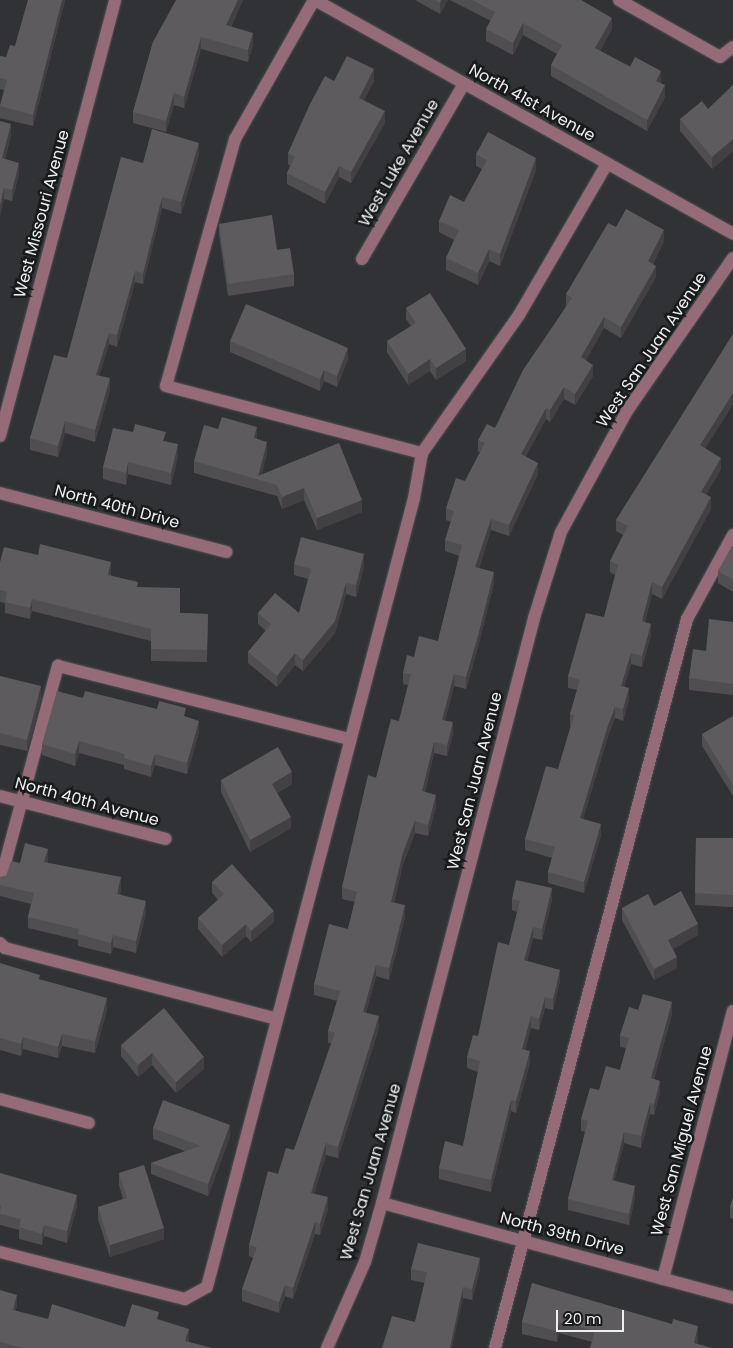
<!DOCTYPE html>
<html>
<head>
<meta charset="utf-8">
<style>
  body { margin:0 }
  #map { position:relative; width:733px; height:1348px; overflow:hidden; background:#303236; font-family:Poppins,sans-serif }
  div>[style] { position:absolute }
  .roads { filter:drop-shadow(0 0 1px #4e5054) drop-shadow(0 0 1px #4e5054) }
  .minor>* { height:12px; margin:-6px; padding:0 6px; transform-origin:6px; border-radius:6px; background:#946b77 }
  .wall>* { inset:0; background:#514e52 }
  .shaded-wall>* { inset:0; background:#424042 }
  .building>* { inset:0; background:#5e5b5f }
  span { translate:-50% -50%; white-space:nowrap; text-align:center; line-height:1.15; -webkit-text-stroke:5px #191a1b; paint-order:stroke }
  .street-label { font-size:16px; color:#eeeff2 }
  .scale { position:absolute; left:556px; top:1310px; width:68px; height:22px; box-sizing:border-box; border:2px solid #eeeff2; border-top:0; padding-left:6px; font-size:15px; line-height:18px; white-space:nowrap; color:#eeeff2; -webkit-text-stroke:4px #191a1b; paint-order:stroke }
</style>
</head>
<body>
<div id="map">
  <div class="roads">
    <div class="minor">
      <div style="left:314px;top:0;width:160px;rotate:119.6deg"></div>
      <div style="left:235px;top:139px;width:256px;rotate:105.6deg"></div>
      <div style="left:166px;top:386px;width:265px;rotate:14.7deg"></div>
      <div style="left:315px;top:0;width:479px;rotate:29.2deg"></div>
      <div style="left:619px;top:0;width:116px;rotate:29.4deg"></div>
      <div style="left:720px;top:57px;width:16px;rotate:-38deg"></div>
      <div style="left:362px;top:259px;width:203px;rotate:-59.8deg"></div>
      <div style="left:0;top:436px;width:451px;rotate:-75.2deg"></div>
      <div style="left:0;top:493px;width:234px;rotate:14.6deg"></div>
      <div style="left:0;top:796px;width:171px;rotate:14.5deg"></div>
      <div style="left:0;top:882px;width:224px;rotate:-75deg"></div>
      <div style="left:58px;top:666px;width:299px;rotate:14.1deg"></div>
      <div style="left:0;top:943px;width:7px;rotate:45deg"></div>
      <div style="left:5px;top:948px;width:281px;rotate:14.6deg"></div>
      <div style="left:0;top:1099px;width:92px;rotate:15.1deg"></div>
      <div style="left:382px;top:1203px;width:364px;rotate:15.1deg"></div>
      <div style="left:0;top:1252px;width:191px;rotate:14.3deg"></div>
      <div style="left:185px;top:1299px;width:25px;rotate:-29deg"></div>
      <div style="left:207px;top:1287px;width:816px;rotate:-75.3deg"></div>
      <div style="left:414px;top:498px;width:46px;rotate:-79.9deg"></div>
      <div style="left:422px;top:453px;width:169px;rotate:-54.9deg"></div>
      <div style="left:519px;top:315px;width:175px;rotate:-59.8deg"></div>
      <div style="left:663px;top:1279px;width:277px;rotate:-75.4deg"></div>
      <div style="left:327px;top:1348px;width:94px;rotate:-66.2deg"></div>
      <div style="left:365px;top:1262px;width:61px;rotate:-73.9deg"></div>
      <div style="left:382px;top:1203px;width:604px;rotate:-75.43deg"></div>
      <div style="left:534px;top:618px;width:90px;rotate:-72.6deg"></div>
      <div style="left:561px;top:532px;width:138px;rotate:-61.4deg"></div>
      <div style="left:627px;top:411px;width:186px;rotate:-55.3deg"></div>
      <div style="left:495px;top:1348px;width:754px;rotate:-75.24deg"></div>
      <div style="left:687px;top:619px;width:96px;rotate:-61.3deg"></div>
    </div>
  </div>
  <div class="wall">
    <div style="clip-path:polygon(28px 0,65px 0,33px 126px,0 118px,0 106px,4px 90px,0 89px,0 56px,6px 57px,15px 46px)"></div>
    <div style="clip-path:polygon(243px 0,231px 27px,253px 45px,248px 62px,201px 49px,184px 108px,174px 105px,166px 132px,133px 123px,133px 112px,153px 42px)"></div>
    <div style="clip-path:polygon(415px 0,448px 0,440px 14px)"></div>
    <div style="clip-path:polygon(450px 0,581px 0,612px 29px,600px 51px,661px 82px,661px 83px,665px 97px,647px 131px,551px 76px,551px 65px,557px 54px,523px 35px,513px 55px,486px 41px,486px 29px,491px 21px)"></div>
    <div style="clip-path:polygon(334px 81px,374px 81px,364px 100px,385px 123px,351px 183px,339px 177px,325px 204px,287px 184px,287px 173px,290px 166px,288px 164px,288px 153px)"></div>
    <div style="clip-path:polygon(733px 85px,733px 151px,712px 169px,680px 131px,680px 119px,708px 109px)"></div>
    <div style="clip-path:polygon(0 121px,11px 135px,5px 159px,19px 174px,12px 201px,4px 199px)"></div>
    <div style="clip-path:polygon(199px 154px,181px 214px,162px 208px,143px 284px,135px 282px,117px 347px,109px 344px,99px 376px,110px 390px,95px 442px,65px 433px,58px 457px,30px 450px,30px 438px,67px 358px,143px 163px)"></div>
    <div style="clip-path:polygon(476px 154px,536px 170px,500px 266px,489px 261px,478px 285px,446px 270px,446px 258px,454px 240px,439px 232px,439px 221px,464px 202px,482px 169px,476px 166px)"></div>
    <div style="clip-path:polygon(219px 224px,277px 250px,294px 274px,294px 286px,228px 296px,219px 235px)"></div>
    <div style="clip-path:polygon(616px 227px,664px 241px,653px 264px,656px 277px,621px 338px,604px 328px,586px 360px,593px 376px,575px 405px,564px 399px,550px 422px,546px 419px,526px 456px,538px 474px,509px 536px,491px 530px,479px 568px,494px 583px,478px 647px,466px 689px,454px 686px,445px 720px,453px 734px,447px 756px,434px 753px,425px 792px,436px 807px,428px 836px,415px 833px,403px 864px,394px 903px,405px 917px,396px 953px,389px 980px,376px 976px,366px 1013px,379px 1028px,338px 1158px,326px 1155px,314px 1193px,328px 1209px,320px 1235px,315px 1234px,293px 1299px,285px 1296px,279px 1313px,242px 1301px,242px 1289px,253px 1258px,249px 1256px,249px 1245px,278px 1174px,294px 1150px,331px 1043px,328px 1043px,328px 1031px,337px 1001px,314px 995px,314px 984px,348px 929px,355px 902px,342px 899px,342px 887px,376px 778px,399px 721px,408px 685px,403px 684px,403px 673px,414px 657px,438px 641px,459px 556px,445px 551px,445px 540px,451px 522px,446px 520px,446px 508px,465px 481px,480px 452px,478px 452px,478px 440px,495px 428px,566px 306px,566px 294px)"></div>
    <div style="clip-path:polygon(406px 308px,466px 361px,436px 380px,430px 371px,408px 385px,387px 352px,387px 341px,411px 326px,406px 319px)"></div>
    <div style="clip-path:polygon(733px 334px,733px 404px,705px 448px,721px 469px,706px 495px,711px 509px,662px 599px,652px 594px,645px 622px,651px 635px,642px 667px,631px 664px,624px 687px,629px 700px,623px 721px,615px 718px,608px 736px,583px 819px,601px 835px,584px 893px,548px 883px,548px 872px,552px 858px,525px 850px,525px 839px,558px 769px,571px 726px,570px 725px,570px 714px,577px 690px,568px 688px,568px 676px,604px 617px,615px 575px,610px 572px,610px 561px,623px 535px,616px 531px,616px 520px)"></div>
    <div style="clip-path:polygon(230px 341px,348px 359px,337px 387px,324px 381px,320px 391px,230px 352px)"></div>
    <div style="clip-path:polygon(257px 439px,267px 454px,261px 475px,339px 443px,362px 512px,317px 530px,304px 500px,282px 509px,277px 496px,194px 473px,194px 461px)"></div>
    <div style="clip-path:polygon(166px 441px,178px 456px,171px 485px,128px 474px,126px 485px,103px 479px,103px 467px)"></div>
    <div style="clip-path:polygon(733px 547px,733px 592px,718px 583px,718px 571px)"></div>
    <div style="clip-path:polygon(0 562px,111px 573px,111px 576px,138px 587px,180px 613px,208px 614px,207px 662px,151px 661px,151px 641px,32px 611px,30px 619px,5px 613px,5px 603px,0 602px)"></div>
    <div style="clip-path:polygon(294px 564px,364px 566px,356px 597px,346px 594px,335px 633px,303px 671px,295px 665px,277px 687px,248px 663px,248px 652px,266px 631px,258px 624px,258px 613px,299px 613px,308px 579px,294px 575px)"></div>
    <div style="clip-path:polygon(733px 622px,733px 695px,689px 690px,689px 678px,706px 651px)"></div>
    <div style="clip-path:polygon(0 676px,41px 698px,27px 751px,0 745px)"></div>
    <div style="clip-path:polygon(83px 698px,186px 717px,199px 732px,187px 774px,155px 765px,151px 777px,124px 769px,124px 765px,79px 753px,75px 766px,42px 755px,42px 744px)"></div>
    <div style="clip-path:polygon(733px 716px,733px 796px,702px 746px,702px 734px)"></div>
    <div style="clip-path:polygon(221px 780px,292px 784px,277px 793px,291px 828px,250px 852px,221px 792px)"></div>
    <div style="clip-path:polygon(696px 838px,733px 838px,733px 907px,695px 905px)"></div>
    <div style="clip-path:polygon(48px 860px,47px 863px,121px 889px,120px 894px,146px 913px,136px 953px,113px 947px,111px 954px,78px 946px,78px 940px,28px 928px,28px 917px,31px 904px,0 896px,0 877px,6px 876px,20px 863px)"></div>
    <div style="clip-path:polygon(212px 882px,274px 922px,251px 942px,246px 936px,222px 957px,198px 929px,198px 918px,218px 900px,212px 893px)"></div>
    <div style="clip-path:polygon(512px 899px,552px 900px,542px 940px,533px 938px,527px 961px,560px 981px,553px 1010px,545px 1008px,539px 1030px,531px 1028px,525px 1050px,530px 1063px,516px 1113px,511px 1111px,491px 1192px,439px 1179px,439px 1168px,463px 1146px,478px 1072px,467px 1068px,467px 1057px,478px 1036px,509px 945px,517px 912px,512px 910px)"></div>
    <div style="clip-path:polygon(654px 906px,698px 935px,673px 949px,677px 968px,654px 980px,622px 920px,622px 908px)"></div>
    <div style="clip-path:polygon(0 963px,40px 980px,107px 1010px,95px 1053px,62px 1046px,58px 1058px,23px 1049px,21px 1056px,0 1050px)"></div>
    <div style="clip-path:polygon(638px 1010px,672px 1014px,654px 1079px,660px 1093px,654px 1115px,650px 1114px,641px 1148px,624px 1143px,614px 1181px,635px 1197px,629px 1225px,568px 1210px,568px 1199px,585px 1132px,581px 1131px,581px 1119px,599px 1090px,620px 1070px,626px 1048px,620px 1047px,620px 1035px)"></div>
    <div style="clip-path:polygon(121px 1045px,204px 1069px,176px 1093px,152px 1065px,138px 1077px,121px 1056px)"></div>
    <div style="clip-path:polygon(153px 1128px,230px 1137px,208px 1196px,151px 1174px,151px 1163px,185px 1151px,153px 1139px)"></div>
    <div style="clip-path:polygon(0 1173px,77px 1206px,67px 1243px,44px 1236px,42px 1245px,19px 1239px,19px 1230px,0 1225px)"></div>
    <div style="clip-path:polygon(119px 1173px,164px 1239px,110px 1257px,98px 1219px,98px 1207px,123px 1199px,119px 1185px)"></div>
    <div style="clip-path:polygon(733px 1197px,733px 1219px,730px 1218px,730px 1207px)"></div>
    <div style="clip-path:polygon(411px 1269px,480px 1270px,472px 1300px,463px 1298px,415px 1322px,425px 1283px,411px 1280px)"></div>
    <div style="clip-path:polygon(532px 1283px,698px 1338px,697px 1344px,592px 1342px,559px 1333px,557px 1342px,522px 1334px,522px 1322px)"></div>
    <div style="clip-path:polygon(0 1290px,17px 1306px,15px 1311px,48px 1319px,125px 1327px,159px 1320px,189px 1340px,188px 1342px,212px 1348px,0 1348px)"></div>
  </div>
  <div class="shaded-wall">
    <div style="clip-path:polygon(62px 0,65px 0,33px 126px,33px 115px)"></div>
    <div style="clip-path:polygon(238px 0,243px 0,226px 37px,226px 25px)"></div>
    <div style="clip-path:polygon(441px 0,448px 0,440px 14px,440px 3px)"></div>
    <div style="clip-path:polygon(612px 18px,612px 29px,595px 60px,595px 48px)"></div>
    <div style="clip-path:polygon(523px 23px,523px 35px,513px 55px,513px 43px)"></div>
    <div style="clip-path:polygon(253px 33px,253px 45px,248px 62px,248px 50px)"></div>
    <div style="clip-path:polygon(201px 37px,201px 49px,184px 108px,184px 97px)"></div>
    <div style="clip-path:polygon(374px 69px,374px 81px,359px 109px,359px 98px)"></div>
    <div style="clip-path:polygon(661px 71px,661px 82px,656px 93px,656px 81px)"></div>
    <div style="clip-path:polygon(665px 85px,665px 97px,647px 131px,647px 120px)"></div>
    <div style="clip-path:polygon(174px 93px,174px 105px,166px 132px,166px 121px)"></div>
    <div style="clip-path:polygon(385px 111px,385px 123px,351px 183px,351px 172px)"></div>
    <div style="clip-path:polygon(11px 124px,11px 135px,2px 169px,2px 158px)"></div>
    <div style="clip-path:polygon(733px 139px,733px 151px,712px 169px,712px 157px)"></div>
    <div style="clip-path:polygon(199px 143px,199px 154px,181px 214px,181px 202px)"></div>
    <div style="clip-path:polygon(536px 158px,536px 170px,500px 266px,500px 254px)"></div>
    <div style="clip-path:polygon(19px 163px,19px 174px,12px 201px,12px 190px)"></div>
    <div style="clip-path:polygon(339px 166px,339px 177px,325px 204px,325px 192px)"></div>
    <div style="clip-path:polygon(4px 188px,4px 199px,0 218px,0 206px)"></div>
    <div style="clip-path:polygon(162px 197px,162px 208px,143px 284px,143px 273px)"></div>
    <div style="clip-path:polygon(664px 230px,664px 241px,648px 273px,648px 261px)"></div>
    <div style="clip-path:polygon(489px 249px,489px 261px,478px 285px,478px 273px)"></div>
    <div style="clip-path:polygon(656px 266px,656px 277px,621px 338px,621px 327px)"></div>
    <div style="clip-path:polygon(135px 271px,135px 282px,117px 347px,117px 335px)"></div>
    <div style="clip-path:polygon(604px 317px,604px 328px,581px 369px,581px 357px)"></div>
    <div style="clip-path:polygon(109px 333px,109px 344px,96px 386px,96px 375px)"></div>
    <div style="clip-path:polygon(348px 348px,348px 359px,337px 387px,337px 376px)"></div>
    <div style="clip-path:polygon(466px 349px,466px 361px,436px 380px,436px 368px)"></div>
    <div style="clip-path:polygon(430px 359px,430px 371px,408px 385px,408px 374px)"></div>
    <div style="clip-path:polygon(593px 365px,593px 376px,575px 405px,575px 394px)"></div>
    <div style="clip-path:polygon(324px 370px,324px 381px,320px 391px,320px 379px)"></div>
    <div style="clip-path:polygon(110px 378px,110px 390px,95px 442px,95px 430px)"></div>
    <div style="clip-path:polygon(564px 387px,564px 399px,550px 422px,550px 410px)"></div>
    <div style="clip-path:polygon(733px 393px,733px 404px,700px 457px,700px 445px)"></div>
    <div style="clip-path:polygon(546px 408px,546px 419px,521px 465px,521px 454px)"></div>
    <div style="clip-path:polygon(65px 421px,65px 433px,58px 457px,58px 446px)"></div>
    <div style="clip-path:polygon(257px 427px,257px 439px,254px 450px,254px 438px)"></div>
    <div style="clip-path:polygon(267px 442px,267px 454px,260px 480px,258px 476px)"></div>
    <div style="clip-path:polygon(178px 444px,178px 456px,171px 485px,171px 473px)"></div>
    <div style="clip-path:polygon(721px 458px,721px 469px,701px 503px,701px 492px)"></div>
    <div style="clip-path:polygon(128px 462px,128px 474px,126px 485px,126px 473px)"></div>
    <div style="clip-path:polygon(538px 463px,538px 474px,509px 536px,509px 525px)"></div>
    <div style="clip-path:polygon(304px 488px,304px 500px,282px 509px,282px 497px)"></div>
    <div style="clip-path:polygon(711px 497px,711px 509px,662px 599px,662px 587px)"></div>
    <div style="clip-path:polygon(362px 500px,362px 512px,317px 530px,317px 518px)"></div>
    <div style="clip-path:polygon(491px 519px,491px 530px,475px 579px,475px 567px)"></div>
    <div style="clip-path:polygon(364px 554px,364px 566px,356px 597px,356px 585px)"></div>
    <div style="clip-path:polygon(111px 562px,111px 573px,108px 586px,108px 575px)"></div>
    <div style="clip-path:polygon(494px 572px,494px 583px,478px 647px,466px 689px,466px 677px)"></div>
    <div style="clip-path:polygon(652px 582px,652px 594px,642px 633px,642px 621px)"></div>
    <div style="clip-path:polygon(346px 583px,346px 594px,335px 633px,303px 671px,303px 660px)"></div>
    <div style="clip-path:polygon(32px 599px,32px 611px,30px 619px,30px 608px)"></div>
    <div style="clip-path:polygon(651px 624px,651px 635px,642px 667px,642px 656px)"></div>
    <div style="clip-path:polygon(295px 653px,295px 665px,277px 687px,277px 676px)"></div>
    <div style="clip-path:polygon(631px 653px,631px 664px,621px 697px,621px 686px)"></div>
    <div style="clip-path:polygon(454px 674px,454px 686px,442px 731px,442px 720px)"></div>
    <div style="clip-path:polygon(41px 686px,41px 698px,27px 751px,27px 740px)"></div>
    <div style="clip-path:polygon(629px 688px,629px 700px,623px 721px,623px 709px)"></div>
    <div style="clip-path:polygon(615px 707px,615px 718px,608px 736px,580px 829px,580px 818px,608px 725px)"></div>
    <div style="clip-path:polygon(199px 721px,199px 732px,187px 774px,187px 763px)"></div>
    <div style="clip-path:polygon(453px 722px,453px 734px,447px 756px,447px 745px)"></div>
    <div style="clip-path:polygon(79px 741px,79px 753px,75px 766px,75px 754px)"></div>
    <div style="clip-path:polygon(434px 742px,434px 753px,422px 802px,422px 791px)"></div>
    <div style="clip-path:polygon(155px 754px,155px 765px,151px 777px,151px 766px)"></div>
    <div style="clip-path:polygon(292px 772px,292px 784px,272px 796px,272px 784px)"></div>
    <div style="clip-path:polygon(436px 795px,436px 807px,428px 836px,428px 825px)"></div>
    <div style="clip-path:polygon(291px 817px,291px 828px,250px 852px,250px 840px)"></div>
    <div style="clip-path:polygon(415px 821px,415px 833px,403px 864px,391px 913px,391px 902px,403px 852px)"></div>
    <div style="clip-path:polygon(601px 824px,601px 835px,584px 893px,584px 882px)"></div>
    <div style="clip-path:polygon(48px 849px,48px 860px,44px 874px,44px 862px)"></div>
    <div style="clip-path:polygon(121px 877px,121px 889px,117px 905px,117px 894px)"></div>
    <div style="clip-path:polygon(552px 888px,552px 900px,542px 940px,542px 929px)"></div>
    <div style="clip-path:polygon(146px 901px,146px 913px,136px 953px,136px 941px)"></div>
    <div style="clip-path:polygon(405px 905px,405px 917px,389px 980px,389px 968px)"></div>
    <div style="clip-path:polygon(274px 911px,274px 922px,251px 942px,251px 931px)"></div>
    <div style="clip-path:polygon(246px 924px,246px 936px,222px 957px,222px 945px)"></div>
    <div style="clip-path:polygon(698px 924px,698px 935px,668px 952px,668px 940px)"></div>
    <div style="clip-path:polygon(533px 927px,533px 938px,524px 971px,524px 960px)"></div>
    <div style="clip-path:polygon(113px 935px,113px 947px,111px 954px,111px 943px)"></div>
    <div style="clip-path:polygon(677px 957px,677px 968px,654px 980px,654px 969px)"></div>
    <div style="clip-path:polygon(376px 965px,376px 976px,363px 1023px,363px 1012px)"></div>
    <div style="clip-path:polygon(560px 970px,560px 981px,553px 1010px,553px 999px)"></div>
    <div style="clip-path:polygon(545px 997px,545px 1008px,539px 1030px,539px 1019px)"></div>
    <div style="clip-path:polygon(107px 998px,107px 1010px,95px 1053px,95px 1041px)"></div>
    <div style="clip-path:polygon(672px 1002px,672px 1014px,651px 1090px,651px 1078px)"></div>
    <div style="clip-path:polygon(379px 1016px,379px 1028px,338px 1158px,338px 1147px)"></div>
    <div style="clip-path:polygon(531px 1016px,531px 1028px,522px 1060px,522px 1049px)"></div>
    <div style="clip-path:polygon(62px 1034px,62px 1046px,58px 1058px,58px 1047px)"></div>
    <div style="clip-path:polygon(23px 1037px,23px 1049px,21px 1056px,21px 1044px)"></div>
    <div style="clip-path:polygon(530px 1051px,530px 1063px,516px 1113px,516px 1101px)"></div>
    <div style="clip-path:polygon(152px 1053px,152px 1065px,138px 1077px,138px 1065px)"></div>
    <div style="clip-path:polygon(204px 1057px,204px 1069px,176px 1093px,176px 1082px)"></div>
    <div style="clip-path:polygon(660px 1081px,660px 1093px,654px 1115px,654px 1104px)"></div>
    <div style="clip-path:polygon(511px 1100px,511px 1111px,491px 1192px,491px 1180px)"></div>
    <div style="clip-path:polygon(650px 1103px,650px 1114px,641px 1148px,641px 1136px)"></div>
    <div style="clip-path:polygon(230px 1125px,230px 1137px,208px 1196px,208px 1184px)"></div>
    <div style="clip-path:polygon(624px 1132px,624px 1143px,612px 1191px,612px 1180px)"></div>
    <div style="clip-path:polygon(326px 1143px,326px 1155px,311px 1204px,311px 1193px)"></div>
    <div style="clip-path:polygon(635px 1186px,635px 1197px,629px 1225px,629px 1214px)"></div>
    <div style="clip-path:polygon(77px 1195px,77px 1206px,67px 1243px,67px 1231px)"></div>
    <div style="clip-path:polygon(328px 1197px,328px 1209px,320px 1235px,320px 1224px)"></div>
    <div style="clip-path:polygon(315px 1222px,315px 1234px,293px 1299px,293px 1288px)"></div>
    <div style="clip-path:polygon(44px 1225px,44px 1236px,42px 1245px,42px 1234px)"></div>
    <div style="clip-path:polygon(164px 1228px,164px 1239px,110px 1257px,110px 1245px)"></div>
    <div style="clip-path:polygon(480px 1258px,480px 1270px,472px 1300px,472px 1289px)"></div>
    <div style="clip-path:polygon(285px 1285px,285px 1296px,279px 1313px,279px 1302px)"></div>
    <div style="clip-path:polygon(463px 1287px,463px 1298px,452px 1348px,450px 1348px)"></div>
    <div style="clip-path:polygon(17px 1295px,17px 1306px,13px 1322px,13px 1310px)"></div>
    <div style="clip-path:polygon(559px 1322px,559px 1333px,557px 1342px,557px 1331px)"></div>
    <div style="clip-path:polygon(698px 1326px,698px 1338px,696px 1348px,694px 1343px)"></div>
    <div style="clip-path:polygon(189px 1329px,189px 1340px,187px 1348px,185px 1341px)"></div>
  </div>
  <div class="building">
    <div style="clip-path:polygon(28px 0,62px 0,33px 115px,0 106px,7px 80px,0 78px,0 56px,6px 57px,10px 45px,15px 46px)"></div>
    <div style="clip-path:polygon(176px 0,238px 0,226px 25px,253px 33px,248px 50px,201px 37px,184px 97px,174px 93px,166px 121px,133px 112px,153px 42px)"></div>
    <div style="clip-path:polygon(435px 0,441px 0,440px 3px)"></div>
    <div style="clip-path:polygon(472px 0,581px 0,612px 18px,595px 48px,630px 67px,635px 57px,661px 71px,656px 81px,665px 85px,647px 120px,551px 65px,562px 45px,523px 23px,513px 43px,486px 29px,495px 12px)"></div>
    <div style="clip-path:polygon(347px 56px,374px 69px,359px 98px,385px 111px,351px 172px,339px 166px,325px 192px,287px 173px,295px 157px,288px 153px,310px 104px,325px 76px,334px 81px)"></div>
    <div style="clip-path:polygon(733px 85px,733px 139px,712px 157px,680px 119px,702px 101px,708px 109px)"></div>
    <div style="clip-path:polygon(0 121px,11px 124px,2px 158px,19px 163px,12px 190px,4px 188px,0 206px)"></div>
    <div style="clip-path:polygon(152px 129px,199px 143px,181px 202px,162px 197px,143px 273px,135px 271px,117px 335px,109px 333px,96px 375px,110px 378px,95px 430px,65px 421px,58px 446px,30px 438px,54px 355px,67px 358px,121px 157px,143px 163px)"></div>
    <div style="clip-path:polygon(488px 132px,536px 158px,500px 254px,489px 249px,478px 273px,446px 258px,459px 230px,439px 221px,450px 195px,464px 202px,487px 160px,476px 154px)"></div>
    <div style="clip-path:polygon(626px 209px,664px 230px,648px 261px,656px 266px,621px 327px,604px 317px,581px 357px,593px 365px,575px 394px,564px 387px,550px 410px,546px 408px,521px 454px,538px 463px,509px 525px,491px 519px,475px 567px,494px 572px,478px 636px,466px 677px,454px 674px,442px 720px,453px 722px,447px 745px,434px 742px,422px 791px,436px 795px,428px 825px,415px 821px,403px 852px,391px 902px,405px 905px,396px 941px,389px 968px,376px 965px,363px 1012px,379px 1016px,338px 1147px,326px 1143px,311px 1193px,328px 1197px,320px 1224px,315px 1222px,293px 1288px,285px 1285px,279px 1302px,242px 1289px,257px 1247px,249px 1245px,268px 1171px,278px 1174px,286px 1148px,294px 1150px,335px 1033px,328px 1031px,340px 991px,314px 984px,329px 924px,348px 929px,357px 892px,342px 887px,368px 775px,376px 778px,391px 719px,399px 721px,411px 674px,403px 673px,407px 655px,414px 657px,419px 636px,438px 641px,462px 545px,445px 540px,454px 511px,446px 508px,456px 478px,465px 481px,485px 443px,478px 440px,487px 424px,495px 428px,523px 370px,572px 298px,566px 294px,608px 223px,616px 227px)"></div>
    <div style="clip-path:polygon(272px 215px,277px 250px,290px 248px,294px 274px,228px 284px,219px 224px)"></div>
    <div style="clip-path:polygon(430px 293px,466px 349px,436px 368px,430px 359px,408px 374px,387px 341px,416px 323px,406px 308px)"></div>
    <div style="clip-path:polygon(246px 304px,348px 348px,337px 376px,324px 370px,320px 379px,230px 341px)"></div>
    <div style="clip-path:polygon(733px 334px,733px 393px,700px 445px,721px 458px,701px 492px,711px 497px,662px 587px,652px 582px,642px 621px,651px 624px,642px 656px,631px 653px,621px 686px,629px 688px,623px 709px,615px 707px,608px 725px,580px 818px,601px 824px,584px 882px,548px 872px,555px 847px,525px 839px,546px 766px,558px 769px,574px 715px,570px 714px,580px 680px,568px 676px,586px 613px,604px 617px,618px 565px,610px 561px,628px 526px,616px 520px)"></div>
    <div style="clip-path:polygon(222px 417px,257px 427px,254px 438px,267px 442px,258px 476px,339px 443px,362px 500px,317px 518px,304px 488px,282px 497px,277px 485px,194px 461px,204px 425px,218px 429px)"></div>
    <div style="clip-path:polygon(135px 424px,166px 432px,163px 441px,178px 444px,171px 473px,128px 462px,126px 473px,103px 467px,113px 428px,133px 432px)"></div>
    <div style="clip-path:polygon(301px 537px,364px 554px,356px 585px,346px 583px,335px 621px,303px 660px,295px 653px,277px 676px,248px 652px,271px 624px,258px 613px,275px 593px,299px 613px,311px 569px,294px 564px)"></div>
    <div style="clip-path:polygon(40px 544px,111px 562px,108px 575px,138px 582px,137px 587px,180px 588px,180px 613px,208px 614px,207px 650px,151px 649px,151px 629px,32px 599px,30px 608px,5px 602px,7px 592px,0 590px,0 562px,4px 547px,38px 555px)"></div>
    <div style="clip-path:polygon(732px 546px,733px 547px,733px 580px,718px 571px)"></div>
    <div style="clip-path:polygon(709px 619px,733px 622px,733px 684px,689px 678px,693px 649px,706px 651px)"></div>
    <div style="clip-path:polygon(0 676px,41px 686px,27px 740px,0 733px)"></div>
    <div style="clip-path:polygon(57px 691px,83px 698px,85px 691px,157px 709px,159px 701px,186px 708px,184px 716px,199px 721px,187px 763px,155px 754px,151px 766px,124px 758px,125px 754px,79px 741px,75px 754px,42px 744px)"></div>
    <div style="clip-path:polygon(733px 716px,733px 785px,702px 734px)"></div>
    <div style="clip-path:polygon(278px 747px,292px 772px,272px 784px,291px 817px,250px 840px,221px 780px)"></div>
    <div style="clip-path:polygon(696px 838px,733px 838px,733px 895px,695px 893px)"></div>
    <div style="clip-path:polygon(25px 843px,48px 849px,44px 862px,121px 877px,117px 894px,146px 901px,136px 941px,113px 935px,111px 943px,78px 934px,79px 929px,28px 917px,34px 893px,0 885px,0 877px,6px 876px,11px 861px,20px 863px)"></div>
    <div style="clip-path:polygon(232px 864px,274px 911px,251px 931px,246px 924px,222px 945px,198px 918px,224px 894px,212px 882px)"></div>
    <div style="clip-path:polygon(516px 880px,552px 888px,542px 929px,533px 927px,524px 960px,560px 970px,553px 999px,545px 997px,539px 1019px,531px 1016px,522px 1049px,530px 1051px,516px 1101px,511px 1100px,491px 1180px,439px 1168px,445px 1141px,463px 1146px,480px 1061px,467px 1057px,473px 1035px,478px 1036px,498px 942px,509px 945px,520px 901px,512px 899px)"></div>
    <div style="clip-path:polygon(681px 891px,698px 924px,668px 940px,677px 957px,654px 969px,622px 908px,648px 894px,654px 906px)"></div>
    <div style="clip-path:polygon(0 963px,40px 975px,39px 979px,107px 998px,95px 1041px,62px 1034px,58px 1047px,23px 1037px,21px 1044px,0 1038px)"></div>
    <div style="clip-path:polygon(643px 994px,672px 1002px,651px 1078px,660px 1081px,654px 1104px,650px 1103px,641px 1136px,624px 1132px,612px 1180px,635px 1186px,629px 1214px,568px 1199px,588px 1121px,581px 1119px,590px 1088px,599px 1090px,606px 1066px,620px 1070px,629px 1038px,620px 1035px,629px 1007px,638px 1010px)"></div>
    <div style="clip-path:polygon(164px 1008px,204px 1057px,176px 1082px,152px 1053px,138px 1065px,121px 1045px)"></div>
    <div style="clip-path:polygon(163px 1100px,230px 1125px,208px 1184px,151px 1163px,201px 1146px,153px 1128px)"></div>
    <div style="clip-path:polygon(144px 1165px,164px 1228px,110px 1245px,98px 1207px,127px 1198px,119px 1173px)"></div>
    <div style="clip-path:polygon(0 1173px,77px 1195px,67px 1231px,44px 1225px,42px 1234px,19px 1227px,21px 1219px,0 1214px,1px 1206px,0 1205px)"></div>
    <div style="clip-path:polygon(733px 1197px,733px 1208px,730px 1207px)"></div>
    <div style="clip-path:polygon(418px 1243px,480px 1258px,472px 1289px,463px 1287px,450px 1348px,382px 1348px,392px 1316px,415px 1322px,427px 1272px,411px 1269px)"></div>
    <div style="clip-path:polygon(532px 1283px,672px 1324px,673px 1319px,698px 1326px,694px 1343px,712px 1348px,590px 1348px,595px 1331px,559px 1322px,557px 1331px,522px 1322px)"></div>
    <div style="clip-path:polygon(0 1290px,17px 1295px,13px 1310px,48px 1319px,52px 1304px,125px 1327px,132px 1304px,159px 1312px,157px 1319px,189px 1329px,185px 1341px,212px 1348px,23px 1348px,0 1342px)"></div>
  </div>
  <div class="street-label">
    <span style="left:532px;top:103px;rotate:29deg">North 41st Avenue</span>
    <span style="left:399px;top:163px;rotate:-60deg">West Luke Avenue</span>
    <span style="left:42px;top:214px;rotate:-75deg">West Missouri Avenue</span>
    <span style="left:652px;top:350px;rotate:-56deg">West San Juan Avenue</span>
    <span style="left:117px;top:507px;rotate:15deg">North 40th Drive</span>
    <span style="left:475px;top:781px;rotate:-76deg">West San Juan Avenue</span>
    <span style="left:87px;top:802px;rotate:15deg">North 40th Avenue</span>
    <span style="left:682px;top:1141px;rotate:-75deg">West San Miguel Avenue</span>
    <span style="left:371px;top:1172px;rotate:-74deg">West San Juan Avenue</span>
    <span style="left:562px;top:1234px;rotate:15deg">North 39th Drive</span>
  </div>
  <div class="scale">20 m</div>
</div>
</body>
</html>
